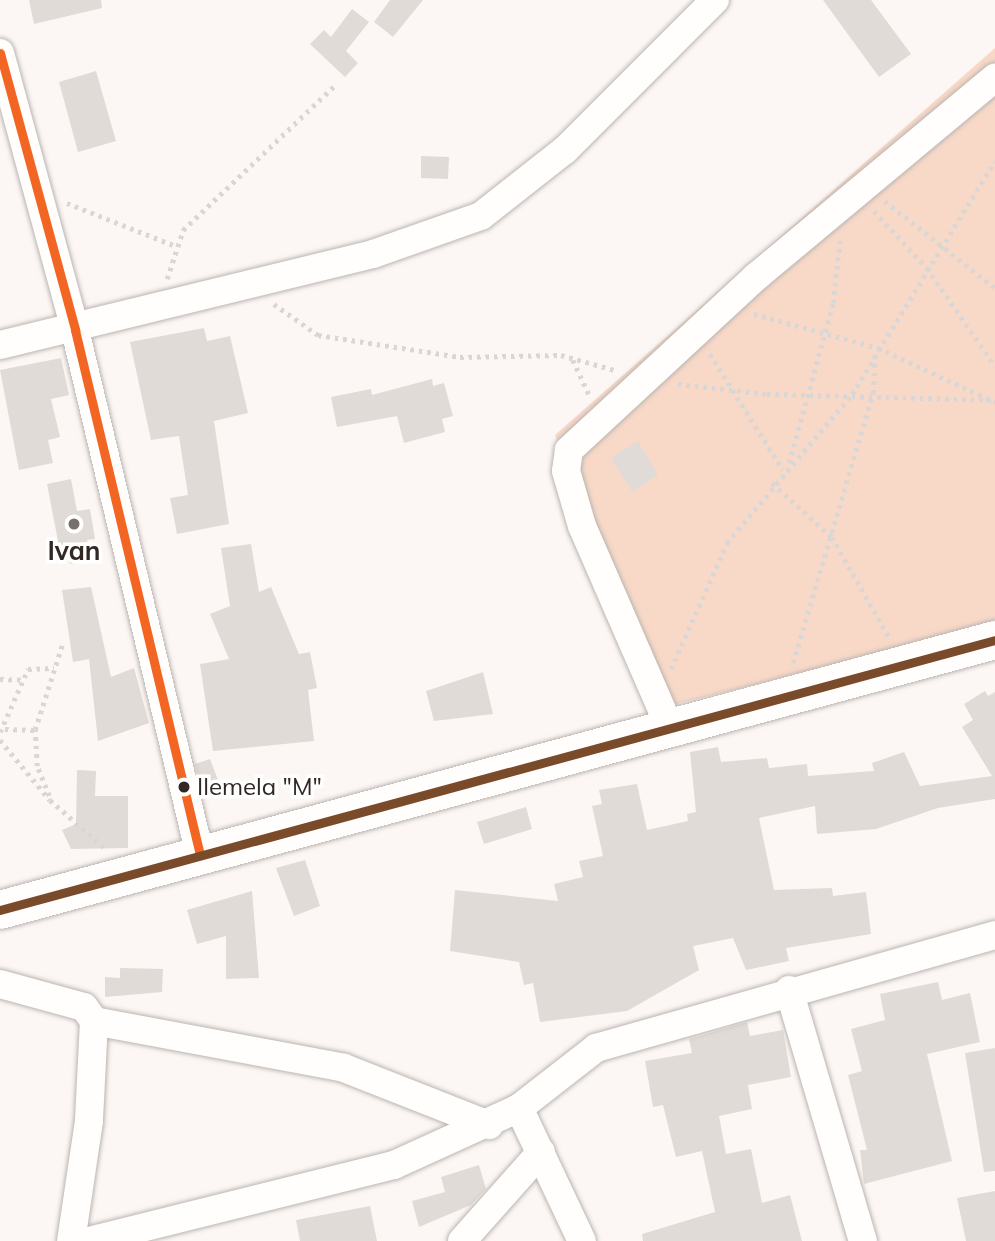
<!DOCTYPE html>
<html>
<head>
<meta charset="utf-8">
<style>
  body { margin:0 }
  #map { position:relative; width:995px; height:1241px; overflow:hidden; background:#fcf7f4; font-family:Mulish,sans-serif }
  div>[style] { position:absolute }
  .green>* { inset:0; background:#f8d9c8 }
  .building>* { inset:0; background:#e1dbd7 }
  .path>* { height:4.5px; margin-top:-2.25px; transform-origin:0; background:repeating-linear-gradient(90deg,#d8d7d6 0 3.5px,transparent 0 8.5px) }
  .roads { filter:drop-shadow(0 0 2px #bbb5b1) drop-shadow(0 0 2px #bbb5b1) }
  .street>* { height:28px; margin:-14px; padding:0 14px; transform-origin:14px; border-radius:14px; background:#fffefd }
  .secondary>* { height:38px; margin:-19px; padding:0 19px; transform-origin:19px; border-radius:19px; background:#fffefd }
  .bus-1>* { height:9px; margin:-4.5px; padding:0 4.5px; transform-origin:4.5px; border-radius:4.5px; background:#f26522 }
  .bus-2>* { height:9px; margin:-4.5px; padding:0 4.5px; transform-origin:4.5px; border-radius:4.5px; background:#7a4b2a }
  .dots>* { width:19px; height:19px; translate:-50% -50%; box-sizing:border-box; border:4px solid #fff; border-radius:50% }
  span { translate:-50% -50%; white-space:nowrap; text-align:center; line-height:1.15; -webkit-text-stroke:7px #fff; paint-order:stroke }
  .bus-label { font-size:24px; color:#312824 }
  .left { translate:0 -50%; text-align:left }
  .poi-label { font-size:26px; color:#312824; font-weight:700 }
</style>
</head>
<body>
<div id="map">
  <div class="green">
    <div style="clip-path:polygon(995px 48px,995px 624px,665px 707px,555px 435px)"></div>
  </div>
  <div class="building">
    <div style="clip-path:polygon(29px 0,101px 0,102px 8px,34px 24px)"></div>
    <div style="clip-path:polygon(390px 0,423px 0,393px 37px,374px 22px)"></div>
    <div style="clip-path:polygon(823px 0,871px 0,911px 54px,879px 77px)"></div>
    <div style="clip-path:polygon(352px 9px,369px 22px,346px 51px,358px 63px,345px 77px,310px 44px,324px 30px,331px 37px)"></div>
    <div style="clip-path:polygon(96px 71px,116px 141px,78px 152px,59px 82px)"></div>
    <div style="clip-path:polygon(421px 156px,449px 157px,448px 179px,421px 178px)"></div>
    <div style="clip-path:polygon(204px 328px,207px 341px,230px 336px,248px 413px,214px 421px,229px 524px,177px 534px,170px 498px,188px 495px,179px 436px,151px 440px,130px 342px)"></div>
    <div style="clip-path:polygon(61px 358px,69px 395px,51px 399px,60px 437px,48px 440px,53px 463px,19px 470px,0 370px)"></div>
    <div style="clip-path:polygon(432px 379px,433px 386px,444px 383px,453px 416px,442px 419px,445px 432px,404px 443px,397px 416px,337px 427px,331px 397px,371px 389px,372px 395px)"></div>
    <div style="clip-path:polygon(638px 441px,658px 475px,632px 492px,611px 458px)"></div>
    <div style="clip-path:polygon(71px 479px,77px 511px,90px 509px,95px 539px,87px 540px,91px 559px,70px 564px,66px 544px,59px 546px,47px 484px)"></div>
    <div style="clip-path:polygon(251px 544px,259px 592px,271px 587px,299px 654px,310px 652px,317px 688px,308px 690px,314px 741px,213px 751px,200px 664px,229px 659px,210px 614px,230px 606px,221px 548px)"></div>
    <div style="clip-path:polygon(91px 587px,111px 677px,134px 668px,149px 723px,98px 741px,89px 659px,73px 662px,62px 590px)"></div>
    <div style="clip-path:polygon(483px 672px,493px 714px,434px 721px,426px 691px)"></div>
    <div style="clip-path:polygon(985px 691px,988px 696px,995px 692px,995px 799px,938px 808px,876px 829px,817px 834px,815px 806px,759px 818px,774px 890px,832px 888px,833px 896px,866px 892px,871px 934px,786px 948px,789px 961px,746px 970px,733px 938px,693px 946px,699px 970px,627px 1011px,540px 1022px,533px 983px,524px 985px,519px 962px,450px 951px,455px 890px,558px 901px,554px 884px,583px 877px,579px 861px,603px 856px,592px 806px,602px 804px,599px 790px,637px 784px,647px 830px,688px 821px,687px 814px,696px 812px,690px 752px,718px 747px,721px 762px,767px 758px,769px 768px,807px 764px,808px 776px,874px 771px,872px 763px,904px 752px,920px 786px,992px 776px,962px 727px,973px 720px,964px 704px)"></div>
    <div style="clip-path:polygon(210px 759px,219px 783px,201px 789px,195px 764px)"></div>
    <div style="clip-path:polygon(77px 770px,96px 771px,95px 796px,128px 796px,128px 848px,71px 849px,62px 830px,76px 824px)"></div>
    <div style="clip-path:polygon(526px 807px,532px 829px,484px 844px,477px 822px)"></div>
    <div style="clip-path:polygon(305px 860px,320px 906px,294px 916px,276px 868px)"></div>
    <div style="clip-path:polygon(252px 891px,259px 978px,226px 979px,226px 936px,197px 944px,187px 910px)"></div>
    <div style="clip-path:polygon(120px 968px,163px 969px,162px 992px,105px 997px,105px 977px,120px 978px)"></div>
    <div style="clip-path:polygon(938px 982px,942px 1000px,970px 993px,980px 1042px,927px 1054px,952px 1161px,864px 1184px,860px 1150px,867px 1150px,848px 1075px,862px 1071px,851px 1029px,885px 1020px,880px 994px)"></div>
    <div style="clip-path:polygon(747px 1022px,750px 1036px,783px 1030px,791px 1077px,748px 1085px,752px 1109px,719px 1116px,726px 1154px,751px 1149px,762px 1203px,790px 1195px,802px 1241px,643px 1241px,642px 1234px,715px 1212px,702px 1151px,676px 1157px,663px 1105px,653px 1107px,645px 1061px,692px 1053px,689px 1039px)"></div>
    <div style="clip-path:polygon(995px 1048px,995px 1171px,984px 1172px,965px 1053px)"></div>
    <div style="clip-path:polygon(479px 1165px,486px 1189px,471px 1205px,419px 1227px,412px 1201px,445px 1192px,441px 1177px)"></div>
    <div style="clip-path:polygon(995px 1191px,995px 1241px,966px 1241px,957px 1198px)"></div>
    <div style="clip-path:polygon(370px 1206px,377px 1241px,300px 1241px,296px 1220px)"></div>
  </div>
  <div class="path">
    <div style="left:885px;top:201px;width:140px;rotate:38.3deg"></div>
    <div style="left:67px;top:203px;width:114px;rotate:21.6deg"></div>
    <div style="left:874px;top:211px;width:78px;rotate:47.1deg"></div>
    <div style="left:927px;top:268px;width:119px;rotate:55.2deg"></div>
    <div style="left:167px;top:279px;width:52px;rotate:-71.9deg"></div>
    <div style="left:183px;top:230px;width:210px;rotate:-43.6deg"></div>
    <div style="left:274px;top:304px;width:54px;rotate:35.2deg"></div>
    <div style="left:318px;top:335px;width:144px;rotate:8.8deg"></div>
    <div style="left:460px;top:357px;width:101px;rotate:-1.1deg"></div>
    <div style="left:561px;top:355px;width:59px;rotate:15.7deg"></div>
    <div style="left:754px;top:314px;width:129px;rotate:15.3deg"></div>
    <div style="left:878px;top:348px;width:129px;rotate:24.8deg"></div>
    <div style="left:710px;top:354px;width:137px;rotate:57.8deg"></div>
    <div style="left:573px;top:360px;width:40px;rotate:65deg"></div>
    <div style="left:678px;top:384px;width:90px;rotate:6.4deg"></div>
    <div style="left:767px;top:394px;width:224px;rotate:1.5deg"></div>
    <div style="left:789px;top:463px;width:166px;rotate:-74.6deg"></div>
    <div style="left:833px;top:303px;width:63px;rotate:-83.7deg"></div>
    <div style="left:772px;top:483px;width:81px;rotate:42deg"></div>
    <div style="left:832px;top:537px;width:117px;rotate:60.4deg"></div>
    <div style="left:793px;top:663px;width:282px;rotate:-73.5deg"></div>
    <div style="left:873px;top:393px;width:38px;rotate:-87deg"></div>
    <div style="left:671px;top:669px;width:138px;rotate:-66deg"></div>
    <div style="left:727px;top:543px;width:194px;rotate:-50deg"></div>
    <div style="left:852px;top:394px;width:273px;rotate:-58.5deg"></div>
    <div style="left:0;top:679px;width:24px;rotate:2deg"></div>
    <div style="left:5px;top:729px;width:30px;rotate:2deg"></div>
    <div style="left:0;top:732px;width:69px;rotate:-66deg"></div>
    <div style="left:28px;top:669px;width:26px;rotate:-2deg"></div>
    <div style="left:0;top:740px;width:78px;rotate:50.2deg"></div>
    <div style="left:50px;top:800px;width:74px;rotate:41.2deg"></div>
    <div style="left:49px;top:796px;width:32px;rotate:-112deg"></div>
    <div style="left:37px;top:766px;width:36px;rotate:-93deg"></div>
    <div style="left:35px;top:730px;width:92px;rotate:-72.3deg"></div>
  </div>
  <div class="roads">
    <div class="street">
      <div style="left:0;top:53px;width:287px;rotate:74.8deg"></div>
      <div style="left:75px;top:330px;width:540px;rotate:76.61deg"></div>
      <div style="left:0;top:345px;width:384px;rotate:-13.7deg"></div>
      <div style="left:373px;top:254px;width:114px;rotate:-19.4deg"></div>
      <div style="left:481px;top:216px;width:107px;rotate:-38.2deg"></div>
      <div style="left:565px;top:150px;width:212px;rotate:-45deg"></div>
      <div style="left:669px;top:726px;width:218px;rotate:-113.5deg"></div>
      <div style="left:582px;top:526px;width:57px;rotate:-106.2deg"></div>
      <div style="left:566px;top:471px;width:21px;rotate:-82deg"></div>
      <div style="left:569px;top:450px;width:256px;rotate:-42.8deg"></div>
      <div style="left:757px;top:276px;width:310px;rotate:-39.8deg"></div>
      <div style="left:0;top:984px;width:87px;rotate:15.3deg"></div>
      <div style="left:84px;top:1007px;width:17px;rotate:54deg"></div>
      <div style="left:94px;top:1021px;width:100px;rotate:92.9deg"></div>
      <div style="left:89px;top:1121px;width:121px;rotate:98.5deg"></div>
      <div style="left:789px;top:990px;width:262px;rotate:73.6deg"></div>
      <div style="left:94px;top:1021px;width:254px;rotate:10.6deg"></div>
      <div style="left:344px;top:1068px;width:156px;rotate:21.5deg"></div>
      <div style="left:519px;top:1108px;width:147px;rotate:64.7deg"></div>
      <div style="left:89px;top:1241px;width:314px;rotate:-14deg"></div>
      <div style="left:394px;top:1165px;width:137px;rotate:-24.5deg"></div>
      <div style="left:519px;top:1108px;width:98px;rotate:-37.9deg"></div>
      <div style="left:596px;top:1048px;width:415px;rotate:-15.8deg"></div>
      <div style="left:462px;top:1241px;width:119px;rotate:-48.4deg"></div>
    </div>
    <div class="secondary">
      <div style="left:0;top:910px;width:1031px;rotate:-15.18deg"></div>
    </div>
  </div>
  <div class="bus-1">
    <div style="left:0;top:53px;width:287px;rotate:74.8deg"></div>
    <div style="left:75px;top:330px;width:540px;rotate:76.61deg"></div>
  </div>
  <div class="bus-2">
    <div style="left:0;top:910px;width:1031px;rotate:-15.18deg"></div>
  </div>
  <div class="dots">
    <div style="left:74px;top:524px;background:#78706d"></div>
    <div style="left:184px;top:787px;background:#312824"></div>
  </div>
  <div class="bus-label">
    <span class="left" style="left:197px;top:787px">Ilemela "M"</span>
  </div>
  <div class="poi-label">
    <span style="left:74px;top:551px">Ivan</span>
  </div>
</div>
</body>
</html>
